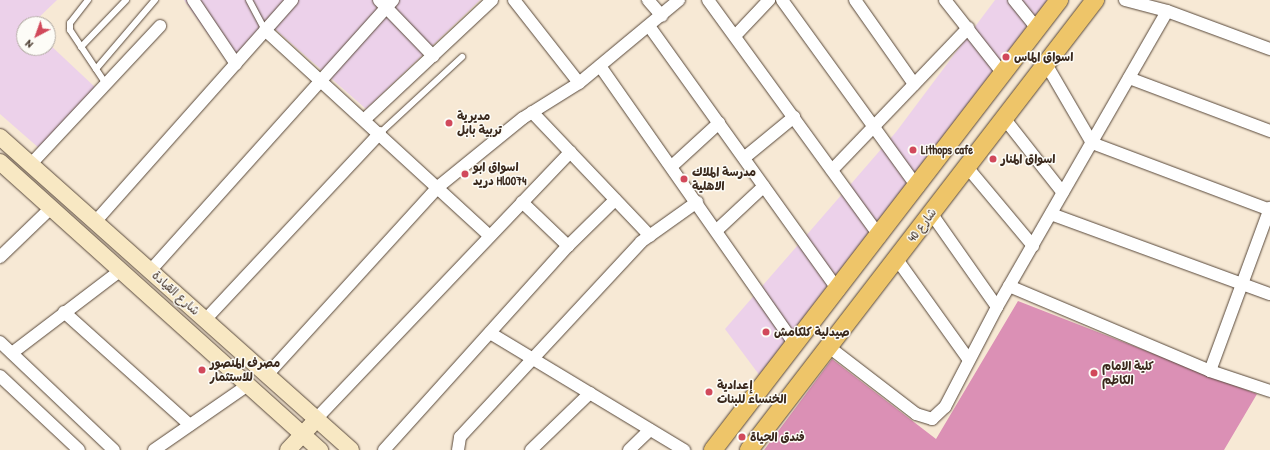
<!DOCTYPE html>
<html>
<head>
<meta charset="utf-8">
<style>
  body { margin:0 }
  #map { position:relative; width:1270px; height:450px; overflow:hidden; background:#f7e9d5; font-family:"Patrick Hand","Playpen Sans Arabic",sans-serif }
  div>[style] { position:absolute }
  .built>* { inset:0; background:#ecd1ea }
  .building>* { inset:0; background:#db90b5 }
  .roads { filter:drop-shadow(0 0 1px #574739) drop-shadow(0 0 1px #574739) }
  .lane>* { height:6px; margin:-3px; padding:0 3px; transform-origin:3px; border-radius:3px; background:#fff }
  .street>* { height:12px; margin:-6px; padding:0 6px; transform-origin:6px; border-radius:6px; background:#fff }
  .secondary>* { height:16px; margin:-8px; padding:0 8px; transform-origin:8px; border-radius:8px; background:#f8e8c3 }
  .primary>* { height:18px; margin:-9px; padding:0 9px; transform-origin:9px; border-radius:9px; background:#eec569 }
  .dots>* { width:11px; height:11px; translate:-50% -50%; box-sizing:border-box; border:2px solid #fdfcf7; border-radius:50% }
  span { translate:-50% -50%; white-space:nowrap; text-align:center; line-height:1.15; -webkit-text-stroke:3px #fdfcf7; paint-order:stroke }
  .poi-label { font-size:12px; color:#3b2a1e; font-weight:700 }
  .left { translate:0 -50%; text-align:left }
  .street-label { font-size:12px; color:#3b2a1e }
  .north { position:absolute; left:16px; top:16px; width:40px; height:40px; box-sizing:border-box; background:#fdfcf7; border:1px solid #afa8a0; border-radius:50%; rotate:221deg; font-size:11px; font-weight:700; line-height:16px; text-align:center; color:#3b2a1e }
  .north::after { content:''; display:block; margin:auto; width:14px; height:18px; background:#d1495b; clip-path:polygon(50% 0,100% 100%,50% 72%,0 100%) }
</style>
</head>
<body>
<div id="map">
  <div class="built">
    <div style="clip-path:polygon(0 0,57px 0,32px 24px,24px 24px,24px 48px,48px 48px,48px 43px,97px 89px,40px 149px,0 114px)"></div>
    <div style="clip-path:polygon(184px 0,480px 0,366px 109px,266px 21px,228px 63px)"></div>
    <div style="clip-path:polygon(995px 0,1049px 0,763px 380px,725px 329px,896px 132px)"></div>
  </div>
  <div class="building">
    <div style="clip-path:polygon(1018px 301px,1257px 394px,1224px 450px,764px 450px,832px 359px,936px 439px)"></div>
  </div>
  <div class="roads">
    <div class="lane">
      <div style="left:88px;top:0;width:29px;rotate:128deg"></div>
      <div style="left:70px;top:23px;width:7px;rotate:90deg"></div>
      <div style="left:70px;top:30px;width:65px;rotate:56.3deg"></div>
      <div style="left:249px;top:0;width:34px;rotate:62deg"></div>
      <div style="left:81px;top:47px;width:65px;rotate:-46.2deg"></div>
      <div style="left:96px;top:69px;width:91px;rotate:-49.5deg"></div>
      <div style="left:380px;top:133px;width:112px;rotate:-42.8deg"></div>
    </div>
    <div class="street">
      <div style="left:193px;top:0;width:77px;rotate:56.1deg"></div>
      <div style="left:379px;top:0;width:78px;rotate:46deg"></div>
      <div style="left:514px;top:0;width:105px;rotate:51.9deg"></div>
      <div style="left:648px;top:0;width:21px;rotate:49deg"></div>
      <div style="left:708px;top:0;width:293px;rotate:54deg"></div>
      <div style="left:782px;top:0;width:232px;rotate:54.1deg"></div>
      <div style="left:855px;top:0;width:103px;rotate:54.9deg"></div>
      <div style="left:945px;top:0;width:95px;rotate:51.8deg"></div>
      <div style="left:1014px;top:0;width:36px;rotate:51deg"></div>
      <div style="left:1125px;top:0;width:43px;rotate:14.7deg"></div>
      <div style="left:1167px;top:11px;width:110px;rotate:20.3deg"></div>
      <div style="left:649px;top:26px;width:326px;rotate:54.4deg"></div>
      <div style="left:265px;top:30px;width:305px;rotate:42.5deg"></div>
      <div style="left:735px;top:36px;width:50px;rotate:-46.6deg"></div>
      <div style="left:1046px;top:64px;width:91px;rotate:59.8deg"></div>
      <div style="left:1092px;top:143px;width:190px;rotate:20.6deg"></div>
      <div style="left:600px;top:66px;width:340px;rotate:55deg"></div>
      <div style="left:1129px;top:78px;width:151px;rotate:20.6deg"></div>
      <div style="left:532px;top:112px;width:171px;rotate:46.4deg"></div>
      <div style="left:1004px;top:118px;width:95px;rotate:51.8deg"></div>
      <div style="left:365px;top:119px;width:174px;rotate:-43.1deg"></div>
      <div style="left:744px;top:158px;width:65px;rotate:-39.4deg"></div>
      <div style="left:31px;top:164px;width:189px;rotate:-46.9deg"></div>
      <div style="left:672px;top:166px;width:64px;rotate:-42.5deg"></div>
      <div style="left:967px;top:167px;width:103px;rotate:50.1deg"></div>
      <div style="left:832px;top:170px;width:197px;rotate:-46.2deg"></div>
      <div style="left:522px;top:202px;width:64px;rotate:43.7deg"></div>
      <div style="left:931px;top:213px;width:115px;rotate:54.9deg"></div>
      <div style="left:1051px;top:214px;width:233px;rotate:20.1deg"></div>
      <div style="left:95px;top:222px;width:297px;rotate:-48.4deg"></div>
      <div style="left:717px;top:230px;width:64px;rotate:-43.1deg"></div>
      <div style="left:0;top:257px;width:72px;rotate:-43.9deg"></div>
      <div style="left:896px;top:258px;width:125px;rotate:54.4deg"></div>
      <div style="left:150px;top:271px;width:364px;rotate:-48.1deg"></div>
      <div style="left:1009px;top:286px;width:218px;rotate:22.9deg"></div>
      <div style="left:1210px;top:371px;width:63px;rotate:18.4deg"></div>
      <div style="left:64px;top:312px;width:169px;rotate:41.9deg"></div>
      <div style="left:205px;top:320px;width:256px;rotate:-46.9deg"></div>
      <div style="left:490px;top:333px;width:227px;rotate:31.1deg"></div>
      <div style="left:0;top:342px;width:157px;rotate:43.5deg"></div>
      <div style="left:829px;top:347px;width:110px;rotate:37.6deg"></div>
      <div style="left:916px;top:414px;width:17px;rotate:17deg"></div>
      <div style="left:932px;top:419px;width:18px;rotate:-43deg"></div>
      <div style="left:945px;top:407px;width:113px;rotate:-62.5deg"></div>
      <div style="left:997px;top:307px;width:341px;rotate:-60.1deg"></div>
      <div style="left:12px;top:353px;width:137px;rotate:-37.3deg"></div>
      <div style="left:1210px;top:371px;width:174px;rotate:-69.8deg"></div>
      <div style="left:267px;top:375px;width:254px;rotate:-47.7deg"></div>
      <div style="left:438px;top:187px;width:109px;rotate:-39.1deg"></div>
      <div style="left:523px;top:118px;width:66px;rotate:-32deg"></div>
      <div style="left:579px;top:83px;width:130px;rotate:-39.7deg"></div>
      <div style="left:0;top:376px;width:108px;rotate:43.1deg"></div>
      <div style="left:316px;top:419px;width:369px;rotate:-46.4deg"></div>
      <div style="left:154px;top:450px;width:114px;rotate:-34.7deg"></div>
      <div style="left:384px;top:450px;width:275px;rotate:-48deg"></div>
      <div style="left:568px;top:246px;width:66px;rotate:-44.4deg"></div>
      <div style="left:458px;top:450px;width:13px;rotate:-81deg"></div>
      <div style="left:460px;top:437px;width:266px;rotate:-47.1deg"></div>
      <div style="left:641px;top:242px;width:69px;rotate:-35.5deg"></div>
      <div style="left:531px;top:450px;width:82px;rotate:-44deg"></div>
      <div style="left:629px;top:450px;width:29px;rotate:-44deg"></div>
    </div>
    <div class="secondary">
      <div style="left:0;top:137px;width:470px;rotate:41.7deg"></div>
      <div style="left:0;top:162px;width:431px;rotate:42deg"></div>
      <div style="left:288px;top:450px;width:33px;rotate:-47deg"></div>
    </div>
    <div class="primary">
      <div style="left:713px;top:450px;width:568px;rotate:-52.44deg"></div>
      <div style="left:749px;top:450px;width:568px;rotate:-52.44deg"></div>
    </div>
  </div>
  <div class="dots">
    <div style="left:1006px;top:57px;background:#d1495b"></div>
    <div style="left:449px;top:123px;background:#d1495b"></div>
    <div style="left:913px;top:150px;background:#d1495b"></div>
    <div style="left:993px;top:159px;background:#d1495b"></div>
    <div style="left:465px;top:174px;background:#d1495b"></div>
    <div style="left:684px;top:179px;background:#d1495b"></div>
    <div style="left:766px;top:332px;background:#d1495b"></div>
    <div style="left:202px;top:370px;background:#d1495b"></div>
    <div style="left:1094px;top:373px;background:#d1495b"></div>
    <div style="left:709px;top:392px;background:#d1495b"></div>
    <div style="left:742px;top:437px;background:#d1495b"></div>
  </div>
  <div class="poi-label">
    <span class="left" style="left:1014px;top:57px">اسواق الماس</span>
    <span class="left" style="left:457px;top:123px">مديرية<br>تربية بابل</span>
    <span class="left" style="left:921px;top:150px">Lithops cafe</span>
    <span class="left" style="left:1001px;top:159px">اسواق المنار</span>
    <span class="left" style="left:473px;top:174px">اسواق ابو<br>دريد Hl0074</span>
    <span class="left" style="left:692px;top:179px">مدرسة الملاك<br>الاهلية</span>
    <span class="left" style="left:774px;top:332px">صيدلية كلكامش</span>
    <span class="left" style="left:210px;top:370px">مصرف المنصور<br>للاستثمار</span>
    <span class="left" style="left:1102px;top:373px">كلية الامام<br>الكاظم</span>
    <span class="left" style="left:717px;top:392px">إعدادية<br>الخنساء للبنات</span>
    <span class="left" style="left:750px;top:437px">فندق الحياة</span>
  </div>
  <div class="street-label">
    <span style="left:922px;top:225px;rotate:-53deg">شارع 40</span>
    <span style="left:176px;top:293px;rotate:42deg">شارع القيادة</span>
  </div>
  <div class="north">N</div>
</div>
</body>
</html>
